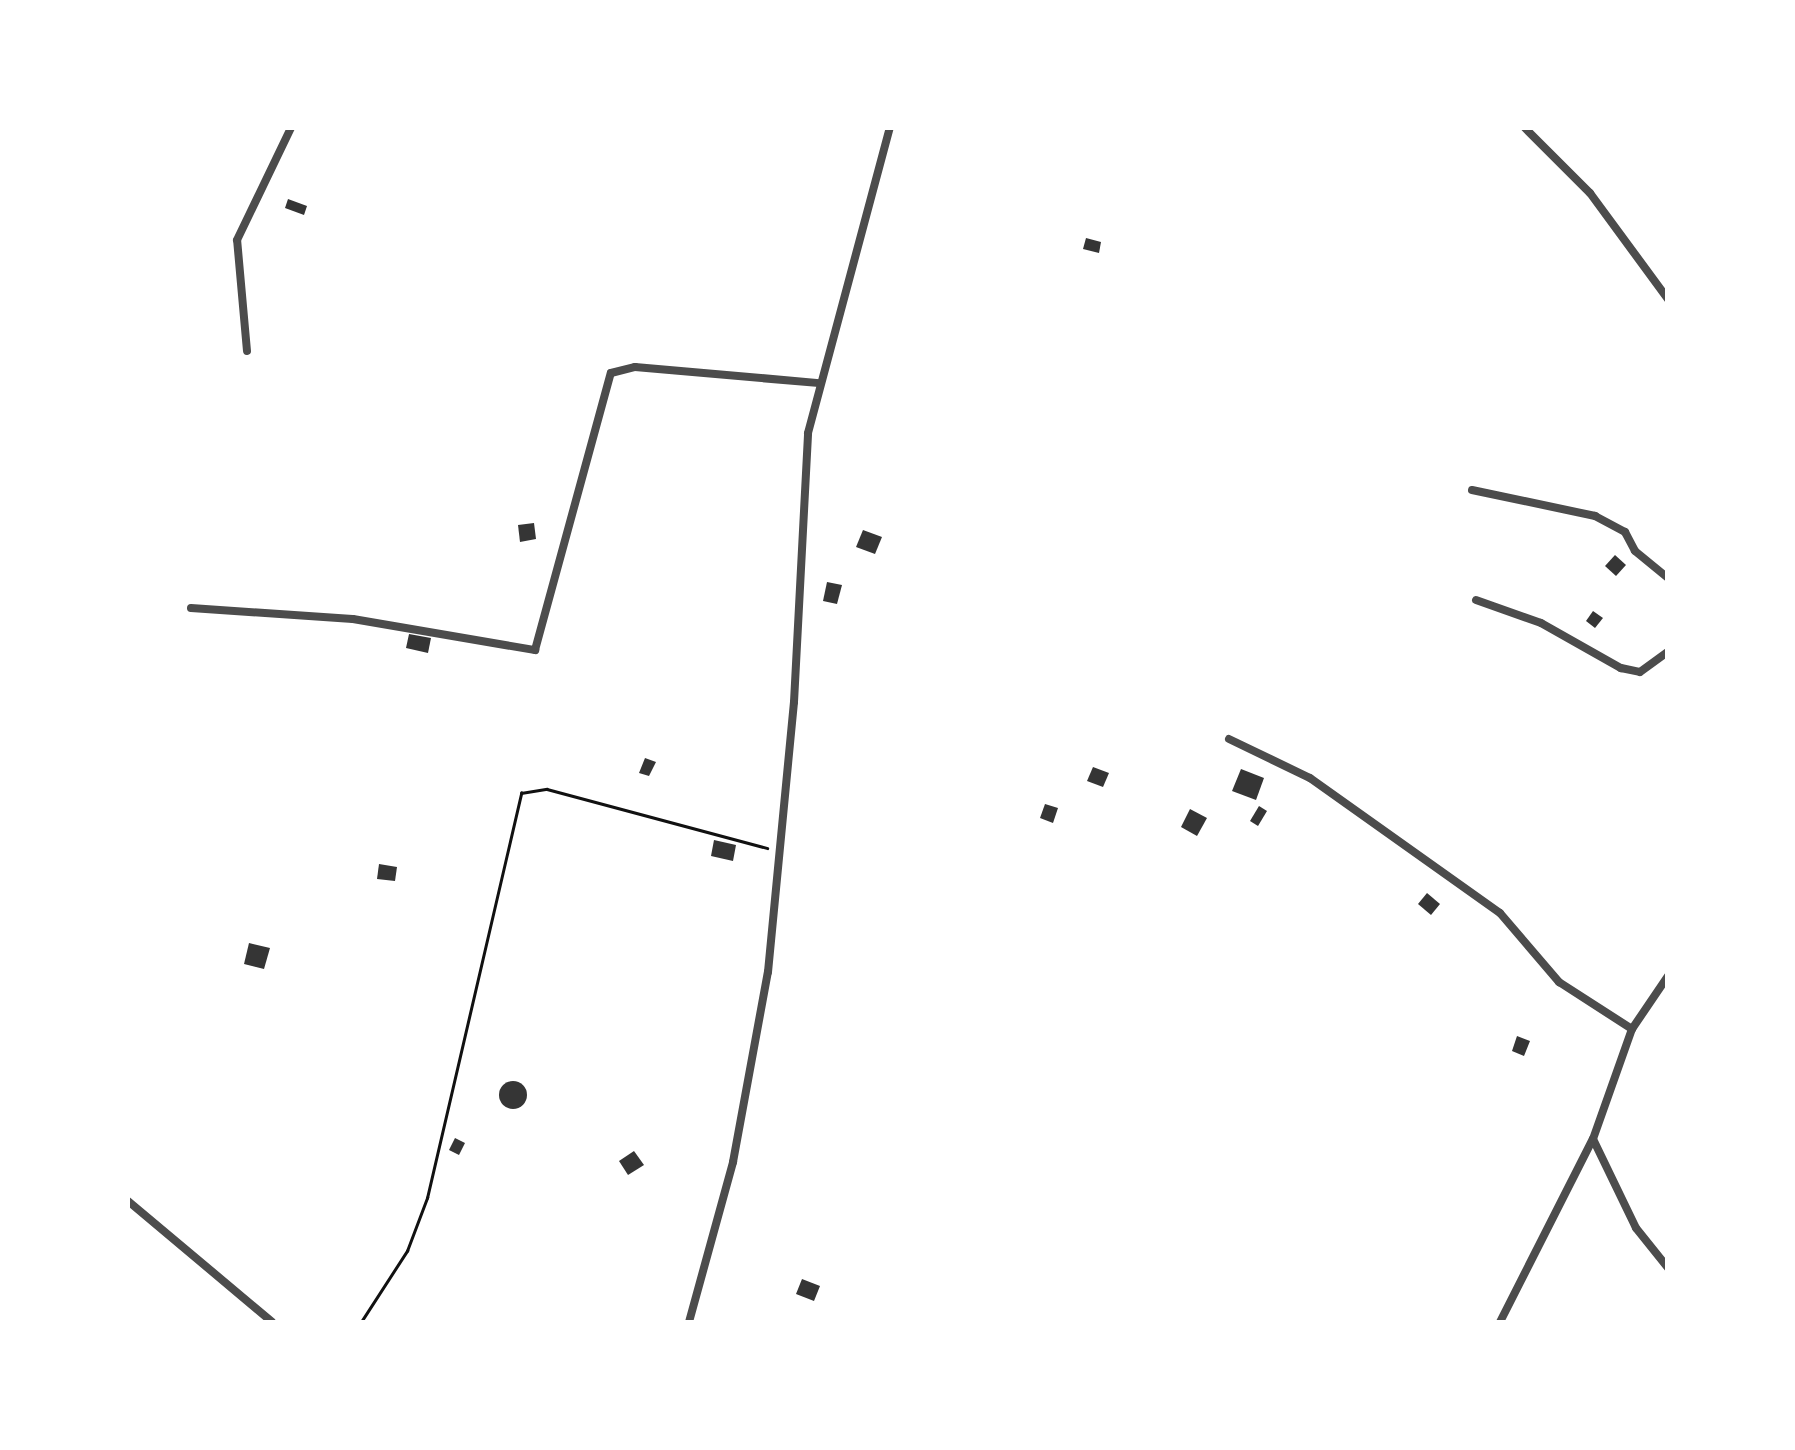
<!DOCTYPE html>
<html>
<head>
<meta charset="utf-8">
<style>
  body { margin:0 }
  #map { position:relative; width:1795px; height:1450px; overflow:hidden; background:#fff; font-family:"Space Grotesk",sans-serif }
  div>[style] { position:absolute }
  .building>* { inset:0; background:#353535 }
  .round { border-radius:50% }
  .path>* { height:2.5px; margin:-1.25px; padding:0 1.25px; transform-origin:1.25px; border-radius:1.25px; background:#111 }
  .minor>* { height:8px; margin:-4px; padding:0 4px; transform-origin:4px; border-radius:4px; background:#4c4c4c }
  span { translate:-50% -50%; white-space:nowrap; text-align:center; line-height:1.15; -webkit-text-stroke:8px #fff; paint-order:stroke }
  .frame { position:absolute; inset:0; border:130px solid #fff; pointer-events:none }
</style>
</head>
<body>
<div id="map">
  <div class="building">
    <div style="clip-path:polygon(288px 199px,307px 206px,304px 215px,285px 208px)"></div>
    <div style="clip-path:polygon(1086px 238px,1101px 242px,1099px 253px,1083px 249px)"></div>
    <div style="clip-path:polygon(534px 523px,536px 539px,520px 542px,518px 525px)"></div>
    <div style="clip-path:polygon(863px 530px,882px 537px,875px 554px,856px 547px)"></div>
    <div style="clip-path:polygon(1615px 555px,1626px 565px,1616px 576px,1605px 566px)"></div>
    <div style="clip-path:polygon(827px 582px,842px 585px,837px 604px,823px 601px)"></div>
    <div style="clip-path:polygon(1593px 611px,1603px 618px,1595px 628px,1586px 621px)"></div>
    <div style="clip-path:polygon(409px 634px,431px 638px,428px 653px,406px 648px)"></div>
    <div style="clip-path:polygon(645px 758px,656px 762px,649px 776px,639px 773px)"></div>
    <div style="clip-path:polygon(1093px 767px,1109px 773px,1103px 787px,1087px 781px)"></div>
    <div style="clip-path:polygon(1241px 769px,1264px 778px,1256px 800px,1232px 791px)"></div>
    <div style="clip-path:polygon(1045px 804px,1058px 808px,1053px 823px,1040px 818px)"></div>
    <div style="clip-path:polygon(1259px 806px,1267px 811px,1258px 826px,1250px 821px)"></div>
    <div style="clip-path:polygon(1190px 809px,1207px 818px,1197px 836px,1181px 827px)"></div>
    <div style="clip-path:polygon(714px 840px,736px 845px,733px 861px,711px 856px)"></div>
    <div style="clip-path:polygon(379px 864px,397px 867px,395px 881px,377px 879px)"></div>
    <div style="clip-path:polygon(1427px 893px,1440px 904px,1431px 915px,1418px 904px)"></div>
    <div style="clip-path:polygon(249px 943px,270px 948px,264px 969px,244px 964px)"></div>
    <div style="clip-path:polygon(1517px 1036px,1530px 1041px,1524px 1056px,1512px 1051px)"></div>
    <div class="round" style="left:499px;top:1081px;width:28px;height:28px"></div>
    <div style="clip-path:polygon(455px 1138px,465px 1143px,459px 1155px,449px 1150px)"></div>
    <div style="clip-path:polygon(634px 1151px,644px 1165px,628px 1175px,619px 1161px)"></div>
    <div style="clip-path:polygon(802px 1279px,820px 1286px,814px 1301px,796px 1294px)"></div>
  </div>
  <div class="path">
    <div style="left:361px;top:1322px;width:85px;rotate:-57.1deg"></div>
    <div style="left:407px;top:1251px;width:57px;rotate:-69.3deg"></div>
    <div style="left:427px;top:1198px;width:416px;rotate:-76.9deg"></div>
    <div style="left:521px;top:793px;width:26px;rotate:-9deg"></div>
    <div style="left:547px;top:789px;width:228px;rotate:15deg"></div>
  </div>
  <div class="minor">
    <div style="left:1525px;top:128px;width:92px;rotate:45deg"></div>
    <div style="left:1590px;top:193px;width:132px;rotate:53.7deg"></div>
    <div style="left:247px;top:351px;width:111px;rotate:-95.1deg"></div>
    <div style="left:237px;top:240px;width:124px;rotate:-64.3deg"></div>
    <div style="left:1472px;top:490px;width:126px;rotate:11.9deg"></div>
    <div style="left:1595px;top:516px;width:34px;rotate:28deg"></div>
    <div style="left:1625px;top:532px;width:21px;rotate:62deg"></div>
    <div style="left:1635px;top:551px;width:43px;rotate:39.3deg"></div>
    <div style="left:1476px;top:600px;width:69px;rotate:19.5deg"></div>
    <div style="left:1541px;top:623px;width:92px;rotate:29.4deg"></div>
    <div style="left:1621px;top:668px;width:19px;rotate:12deg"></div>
    <div style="left:1640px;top:672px;width:34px;rotate:-36deg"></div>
    <div style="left:191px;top:608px;width:162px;rotate:3.9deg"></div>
    <div style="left:353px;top:619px;width:185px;rotate:9.7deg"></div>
    <div style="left:535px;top:650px;width:287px;rotate:-74.7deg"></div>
    <div style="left:611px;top:373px;width:25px;rotate:-14deg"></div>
    <div style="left:635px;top:367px;width:185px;rotate:5deg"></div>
    <div style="left:1229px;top:739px;width:90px;rotate:25.7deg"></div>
    <div style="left:1310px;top:778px;width:233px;rotate:35.4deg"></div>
    <div style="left:1500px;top:913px;width:91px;rotate:49.5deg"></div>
    <div style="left:1559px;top:982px;width:87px;rotate:32.8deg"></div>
    <div style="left:1593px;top:1139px;width:99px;rotate:64.2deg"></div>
    <div style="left:1636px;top:1228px;width:51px;rotate:51.3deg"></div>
    <div style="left:128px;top:1201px;width:188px;rotate:40deg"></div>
    <div style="left:689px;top:1322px;width:166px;rotate:-74.6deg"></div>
    <div style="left:733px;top:1162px;width:193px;rotate:-79.6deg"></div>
    <div style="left:768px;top:972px;width:271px;rotate:-84.5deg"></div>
    <div style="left:794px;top:702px;width:269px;rotate:-87deg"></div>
    <div style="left:808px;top:433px;width:316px;rotate:-75deg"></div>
    <div style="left:1500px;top:1322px;width:205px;rotate:-63.1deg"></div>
    <div style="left:1593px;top:1139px;width:117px;rotate:-70.5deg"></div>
    <div style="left:1632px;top:1029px;width:64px;rotate:-55.8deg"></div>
  </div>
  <div class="frame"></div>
</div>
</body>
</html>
